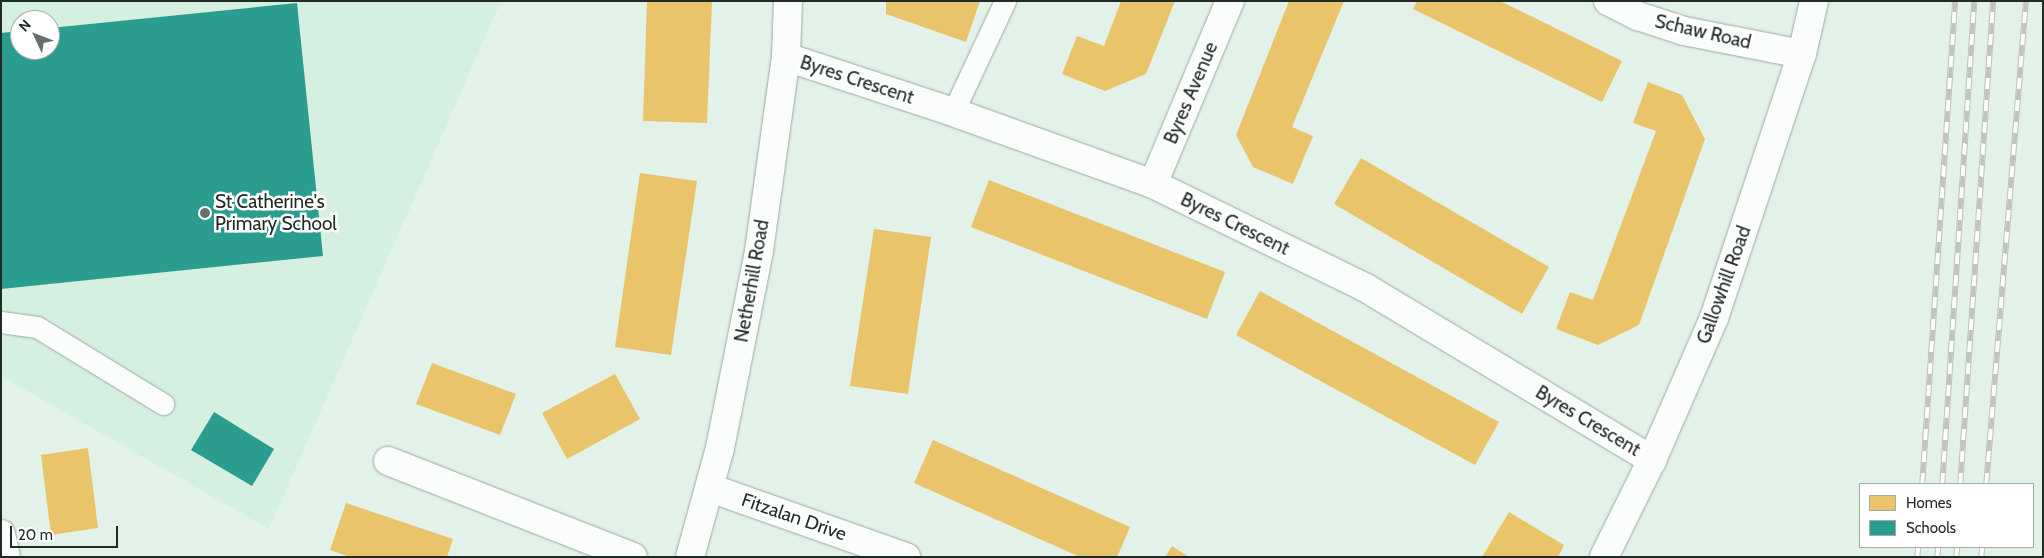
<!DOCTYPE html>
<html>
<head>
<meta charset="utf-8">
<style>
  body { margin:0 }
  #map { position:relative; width:2044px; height:558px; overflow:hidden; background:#e2f2e9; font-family:Cabin,sans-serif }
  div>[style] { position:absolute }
  .built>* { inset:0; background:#d5f0e1 }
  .homes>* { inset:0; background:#e9c46a }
  .schools>* { inset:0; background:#2a9d8f }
  .roads { filter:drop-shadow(0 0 1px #9da9a3) drop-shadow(0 0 1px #9da9a3) }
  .lane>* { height:21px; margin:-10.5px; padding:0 10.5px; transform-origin:10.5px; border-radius:10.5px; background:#fbfdfc }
  .street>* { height:28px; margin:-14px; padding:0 14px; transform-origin:14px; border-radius:14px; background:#fbfdfc }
  .rail>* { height:5.5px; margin-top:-2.75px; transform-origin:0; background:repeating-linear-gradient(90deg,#fff 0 11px,#bfc3c1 0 22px); box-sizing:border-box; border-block:1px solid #bfc3c1 }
  .dots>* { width:14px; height:14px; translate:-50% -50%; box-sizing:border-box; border:2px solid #fff; border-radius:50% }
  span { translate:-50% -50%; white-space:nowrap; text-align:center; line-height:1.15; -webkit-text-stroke:5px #fff; paint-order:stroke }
  .street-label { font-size:19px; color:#212b25 }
  .poi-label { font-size:19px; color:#212b25 }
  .left { translate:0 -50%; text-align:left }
  .frame { position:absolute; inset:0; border:2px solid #212b25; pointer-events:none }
  .legend { position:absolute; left:1859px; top:483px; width:175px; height:65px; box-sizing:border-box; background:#fff; border:1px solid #a6aaa8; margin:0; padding:6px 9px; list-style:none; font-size:15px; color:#212b25 }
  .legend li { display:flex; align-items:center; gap:10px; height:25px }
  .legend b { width:25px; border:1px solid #a6aaa8 }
  .north { position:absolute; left:10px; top:10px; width:50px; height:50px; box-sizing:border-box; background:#fff; border:1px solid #a6aaa8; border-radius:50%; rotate:313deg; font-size:14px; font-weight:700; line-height:20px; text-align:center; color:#212b25 }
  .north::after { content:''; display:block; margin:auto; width:18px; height:22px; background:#65716a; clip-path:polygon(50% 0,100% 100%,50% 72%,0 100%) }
  .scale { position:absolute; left:10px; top:526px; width:108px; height:22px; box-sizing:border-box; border:2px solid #212b25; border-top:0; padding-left:6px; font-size:15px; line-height:18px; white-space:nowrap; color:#212b25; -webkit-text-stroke:4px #fff; paint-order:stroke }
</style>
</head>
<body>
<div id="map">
  <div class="built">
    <div style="clip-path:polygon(evenodd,1px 1px,501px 1px,269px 529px,1px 376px,1px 1px,20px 20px,50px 20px,50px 50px,20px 50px,20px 20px)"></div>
  </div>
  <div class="homes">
    <div style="clip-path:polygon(647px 1px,712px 1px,707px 123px,643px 121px)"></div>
    <div style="clip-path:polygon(886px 1px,980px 1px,966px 42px,886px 14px)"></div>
    <div style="clip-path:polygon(1121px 1px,1175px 1px,1146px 74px,1105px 91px,1062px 74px,1077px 36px,1104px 46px)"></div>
    <div style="clip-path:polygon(1289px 1px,1344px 1px,1292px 127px,1313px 136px,1293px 184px,1253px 167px,1236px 135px)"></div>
    <div style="clip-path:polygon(1417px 1px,1500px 1px,1622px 61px,1602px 102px,1413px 9px)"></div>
    <div style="clip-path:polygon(1648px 82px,1682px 95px,1705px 139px,1639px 325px,1598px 345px,1556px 329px,1570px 292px,1593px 300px,1656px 131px,1633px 123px)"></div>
    <div style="clip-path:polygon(1361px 158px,1549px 267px,1522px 314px,1334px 204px)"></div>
    <div style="clip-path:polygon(640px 173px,697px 181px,671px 355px,615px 347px)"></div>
    <div style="clip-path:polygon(989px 180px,1225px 272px,1207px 319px,971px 227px)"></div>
    <div style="clip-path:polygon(874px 229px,931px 237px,908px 394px,850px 386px)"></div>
    <div style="clip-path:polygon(1260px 291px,1499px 422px,1475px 465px,1236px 335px)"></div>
    <div style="clip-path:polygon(432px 363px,516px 394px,500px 435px,416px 404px)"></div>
    <div style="clip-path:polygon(615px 374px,640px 419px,567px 459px,542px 413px)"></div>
    <div style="clip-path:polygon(933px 440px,1130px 527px,1117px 557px,1080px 557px,914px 483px)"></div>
    <div style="clip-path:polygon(88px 448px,98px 528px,51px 535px,41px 455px)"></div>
    <div style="clip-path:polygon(346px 503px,453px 539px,447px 557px,350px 557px,330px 550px)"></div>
    <div style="clip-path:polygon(1509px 512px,1564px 545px,1558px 557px,1482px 557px)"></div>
    <div style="clip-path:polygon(1172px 546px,1189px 557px,1165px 557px)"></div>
  </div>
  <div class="schools">
    <div style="clip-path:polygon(297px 3px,323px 256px,1px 289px,1px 33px,20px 31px,20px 50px,50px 50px,50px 28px)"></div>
    <div style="clip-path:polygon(214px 412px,274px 449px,252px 486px,191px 450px)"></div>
  </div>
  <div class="roads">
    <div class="lane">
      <div style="left:953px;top:112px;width:123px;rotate:-64.9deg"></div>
      <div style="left:1px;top:322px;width:36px;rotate:8deg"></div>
      <div style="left:37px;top:327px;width:148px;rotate:31.4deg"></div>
    </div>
    <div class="street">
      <div style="left:1608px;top:1px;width:34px;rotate:27deg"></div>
      <div style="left:1638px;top:16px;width:48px;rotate:18.1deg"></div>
      <div style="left:1684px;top:31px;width:120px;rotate:11deg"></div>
      <div style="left:786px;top:57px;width:176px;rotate:18.2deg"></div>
      <div style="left:953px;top:112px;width:213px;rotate:19.8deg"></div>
      <div style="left:1153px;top:184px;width:237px;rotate:26deg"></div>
      <div style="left:1366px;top:288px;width:334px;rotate:31deg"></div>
      <div style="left:1153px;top:184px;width:199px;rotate:-67.2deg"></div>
      <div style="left:388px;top:461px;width:263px;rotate:21.4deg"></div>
      <div style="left:710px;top:488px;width:208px;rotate:19.4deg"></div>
      <div style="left:1px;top:534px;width:24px;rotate:78deg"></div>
      <div style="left:690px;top:557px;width:113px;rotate:-74.6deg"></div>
      <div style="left:720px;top:448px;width:201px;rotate:-78.8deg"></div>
      <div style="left:759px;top:251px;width:196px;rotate:-82.1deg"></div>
      <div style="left:786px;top:57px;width:56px;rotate:-88deg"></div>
      <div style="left:1604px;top:557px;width:108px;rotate:-63.7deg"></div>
      <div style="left:1652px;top:460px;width:155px;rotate:-66.4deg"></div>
      <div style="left:1714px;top:318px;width:278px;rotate:-71.6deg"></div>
      <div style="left:1802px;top:54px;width:54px;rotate:-77.2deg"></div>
    </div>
  </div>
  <div class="rail">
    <div style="left:1922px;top:484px;width:484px;rotate:-86.1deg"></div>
    <div style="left:1942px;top:484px;width:484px;rotate:-86.2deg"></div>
    <div style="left:1960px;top:484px;width:484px;rotate:-86.1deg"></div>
    <div style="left:1986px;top:484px;width:485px;rotate:-85.3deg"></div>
    <div style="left:1917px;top:557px;width:10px;rotate:-84deg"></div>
    <div style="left:1937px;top:557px;width:10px;rotate:-84deg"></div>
    <div style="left:1956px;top:557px;width:10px;rotate:-84deg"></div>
    <div style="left:1981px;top:557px;width:10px;rotate:-84deg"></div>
  </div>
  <div class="dots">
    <div style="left:205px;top:213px;background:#65716a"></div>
  </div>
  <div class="street-label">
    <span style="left:1703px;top:32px;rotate:13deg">Schaw Road</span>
    <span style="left:857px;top:80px;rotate:18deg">Byres Crescent</span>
    <span style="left:1191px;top:93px;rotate:-67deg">Byres Avenue</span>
    <span style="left:1235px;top:224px;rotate:26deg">Byres Crescent</span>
    <span style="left:752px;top:281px;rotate:-80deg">Netherhill Road</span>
    <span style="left:1724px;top:285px;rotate:-70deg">Gallowhill Road</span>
    <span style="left:1588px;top:421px;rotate:31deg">Byres Crescent</span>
    <span style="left:794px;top:517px;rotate:19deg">Fitzalan Drive</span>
  </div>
  <div class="poi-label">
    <span class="left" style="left:215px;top:213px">St Catherine's<br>Primary School</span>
  </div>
  <div class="frame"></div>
  <ul class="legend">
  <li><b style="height:14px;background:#e9c46a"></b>Homes</li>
  <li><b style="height:14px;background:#2a9d8f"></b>Schools</li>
  </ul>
  <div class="north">N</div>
  <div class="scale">20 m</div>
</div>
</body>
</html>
